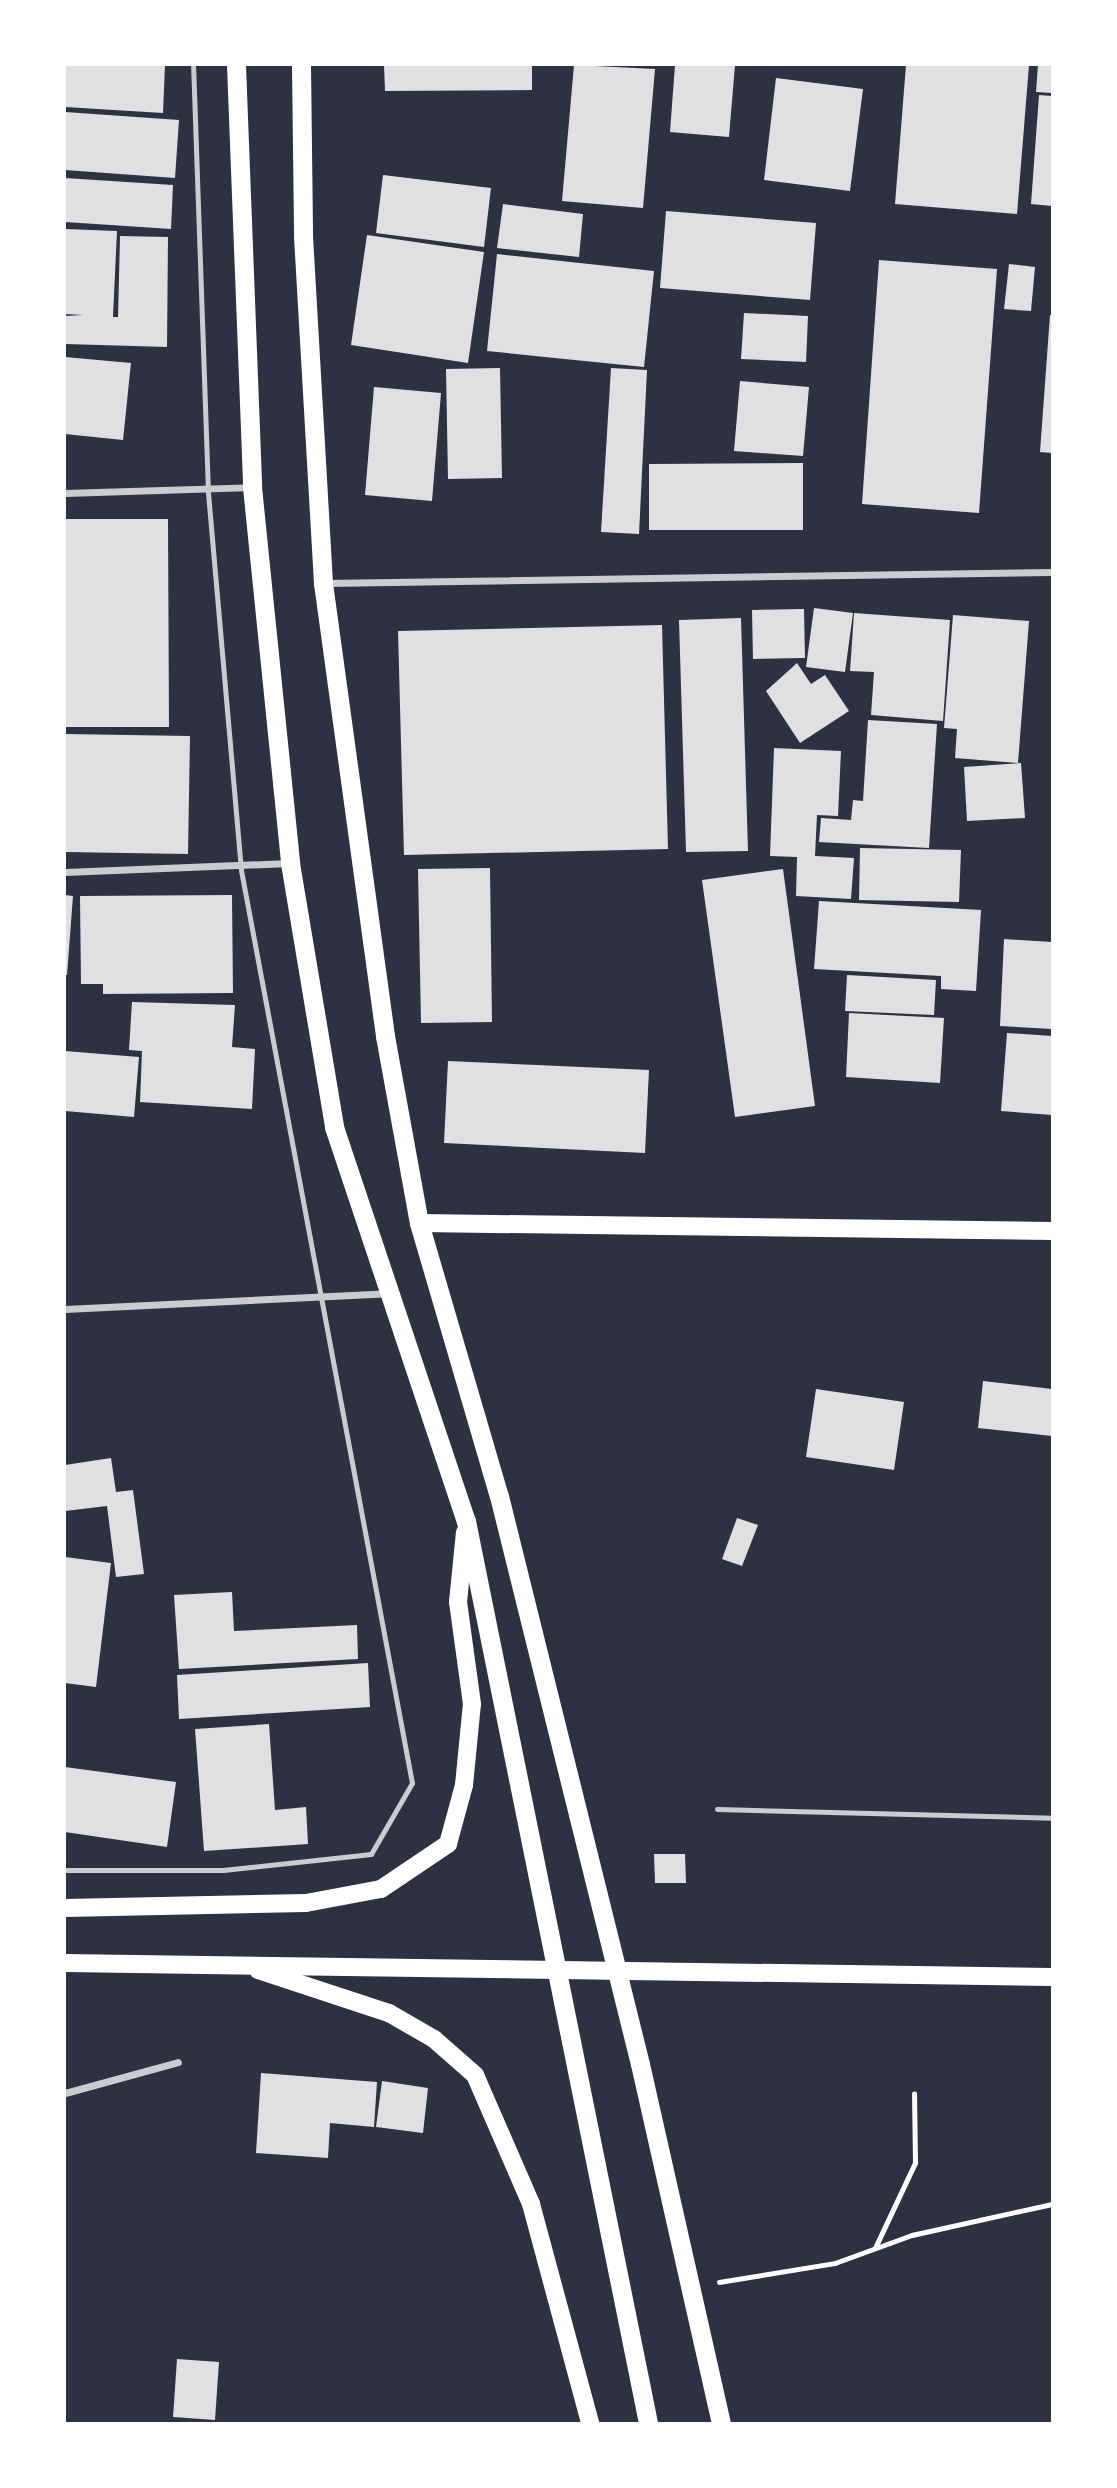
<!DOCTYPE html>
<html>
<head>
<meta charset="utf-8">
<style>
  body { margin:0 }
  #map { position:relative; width:1117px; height:2488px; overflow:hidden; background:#2d3142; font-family:"Public Sans",sans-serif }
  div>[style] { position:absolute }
  .building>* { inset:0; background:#e0e0e3 }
  .path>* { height:4.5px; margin:-2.25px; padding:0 2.25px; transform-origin:2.25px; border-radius:2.25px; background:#fff }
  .service>* { height:5px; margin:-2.5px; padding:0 2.5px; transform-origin:2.5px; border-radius:2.5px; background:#caccd0 }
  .minor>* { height:7px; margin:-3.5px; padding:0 3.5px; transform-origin:3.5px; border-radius:3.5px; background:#caccd0 }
  .primary>* { height:18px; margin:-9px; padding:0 9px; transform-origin:9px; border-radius:9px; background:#fff }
  .trunk>* { height:19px; margin:-9.5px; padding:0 9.5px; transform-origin:9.5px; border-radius:9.5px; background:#fff }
  span { translate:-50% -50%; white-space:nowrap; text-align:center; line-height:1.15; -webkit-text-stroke:7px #fff; paint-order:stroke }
  .frame { position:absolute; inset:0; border:66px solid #fff; pointer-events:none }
</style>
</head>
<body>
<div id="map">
  <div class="building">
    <div style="clip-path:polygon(65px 65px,165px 65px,163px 113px,65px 107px)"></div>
    <div style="clip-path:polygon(384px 65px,532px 65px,532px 90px,385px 91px)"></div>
    <div style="clip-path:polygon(574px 65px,655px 69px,643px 208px,562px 201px)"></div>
    <div style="clip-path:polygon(675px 65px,735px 65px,729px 137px,670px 132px)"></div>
    <div style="clip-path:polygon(906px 65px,1029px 65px,1017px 214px,895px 204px)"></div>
    <div style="clip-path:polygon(1038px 65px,1052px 65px,1052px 93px,1036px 92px)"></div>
    <div style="clip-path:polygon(776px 78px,863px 89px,850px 191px,764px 180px)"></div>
    <div style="clip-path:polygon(1039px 95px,1052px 96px,1052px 206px,1031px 204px)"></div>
    <div style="clip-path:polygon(65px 112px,179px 120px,175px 178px,65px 170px)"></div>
    <div style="clip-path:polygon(383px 175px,491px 188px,484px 247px,376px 233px)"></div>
    <div style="clip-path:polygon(65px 178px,173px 185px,171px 229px,65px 222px)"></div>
    <div style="clip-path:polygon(503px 204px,583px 214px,579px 257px,497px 248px)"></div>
    <div style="clip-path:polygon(666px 211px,816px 223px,810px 300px,660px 288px)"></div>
    <div style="clip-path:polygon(65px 229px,117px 231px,113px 317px,118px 317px,120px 236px,168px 237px,167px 347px,65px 344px,65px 316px,83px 315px,65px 314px)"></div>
    <div style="clip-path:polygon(367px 235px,484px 252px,468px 363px,351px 345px)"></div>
    <div style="clip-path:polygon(497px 254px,654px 271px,644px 367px,487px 351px)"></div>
    <div style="clip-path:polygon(879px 260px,997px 269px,979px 513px,862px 504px)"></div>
    <div style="clip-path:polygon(1009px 264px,1035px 267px,1031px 311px,1004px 309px)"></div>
    <div style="clip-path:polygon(744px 313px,808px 316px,806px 362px,741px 359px)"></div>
    <div style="clip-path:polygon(1050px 315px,1052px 315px,1052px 453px,1040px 452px)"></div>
    <div style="clip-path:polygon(65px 357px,131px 363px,123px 440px,65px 434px)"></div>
    <div style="clip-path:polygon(500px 368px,502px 478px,448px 479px,446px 369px)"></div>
    <div style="clip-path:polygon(611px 368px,647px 370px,639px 534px,601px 532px)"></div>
    <div style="clip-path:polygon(740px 381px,809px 387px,803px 456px,734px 451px)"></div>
    <div style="clip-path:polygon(374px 387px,441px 393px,432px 501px,365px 495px)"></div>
    <div style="clip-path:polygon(803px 463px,803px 530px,649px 530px,649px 464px)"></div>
    <div style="clip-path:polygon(65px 519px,168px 519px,169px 727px,65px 727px)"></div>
    <div style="clip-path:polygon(814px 608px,853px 613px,845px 672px,806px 667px)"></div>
    <div style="clip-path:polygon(804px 609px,805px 658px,753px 659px,752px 610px)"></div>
    <div style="clip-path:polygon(854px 613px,950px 620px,943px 721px,871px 715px,874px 672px,850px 671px)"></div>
    <div style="clip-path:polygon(953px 615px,1029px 621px,1018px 763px,955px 758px,957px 729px,944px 728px)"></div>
    <div style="clip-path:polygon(741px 618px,748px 851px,686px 852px,679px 620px)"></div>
    <div style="clip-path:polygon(662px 625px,668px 849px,404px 855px,398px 631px)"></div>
    <div style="clip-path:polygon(797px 663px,811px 684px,825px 675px,849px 711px,800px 743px,766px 691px)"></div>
    <div style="clip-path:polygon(868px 720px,937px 724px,929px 848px,819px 842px,821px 818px,851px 820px,853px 800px,863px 801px)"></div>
    <div style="clip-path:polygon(65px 734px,190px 736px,188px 854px,65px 852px)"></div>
    <div style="clip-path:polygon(774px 748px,841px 751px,838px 816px,817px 815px,815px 856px,854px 858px,851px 899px,796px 896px,797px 857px,770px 856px)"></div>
    <div style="clip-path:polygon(1021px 763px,1025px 818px,967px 821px,964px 767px)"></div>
    <div style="clip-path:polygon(860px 848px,961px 850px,959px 902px,859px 900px)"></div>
    <div style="clip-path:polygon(490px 868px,492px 1022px,421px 1023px,418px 869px)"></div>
    <div style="clip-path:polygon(783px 869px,815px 1106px,735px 1117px,702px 880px)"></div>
    <div style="clip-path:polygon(65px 895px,73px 896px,67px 975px,65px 975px)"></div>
    <div style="clip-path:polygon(232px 895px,233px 993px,103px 994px,103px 984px,81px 984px,80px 896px)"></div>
    <div style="clip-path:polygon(819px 901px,981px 910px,976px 991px,941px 989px,941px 976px,814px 969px)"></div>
    <div style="clip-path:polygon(1004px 939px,1052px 942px,1052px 1029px,1000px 1026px)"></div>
    <div style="clip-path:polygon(847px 975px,936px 980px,934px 1015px,845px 1011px)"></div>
    <div style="clip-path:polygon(132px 1002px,235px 1005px,232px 1047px,255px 1049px,252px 1109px,140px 1102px,142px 1051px,129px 1050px)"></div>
    <div style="clip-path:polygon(849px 1013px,944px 1018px,940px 1083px,846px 1077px)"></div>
    <div style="clip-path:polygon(1007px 1033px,1052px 1036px,1052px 1115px,1001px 1111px)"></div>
    <div style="clip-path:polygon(65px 1051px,139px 1057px,134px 1117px,65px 1111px)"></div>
    <div style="clip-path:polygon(448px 1061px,649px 1070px,645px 1153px,444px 1143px)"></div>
    <div style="clip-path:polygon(983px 1381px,1052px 1389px,1052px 1436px,978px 1428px)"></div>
    <div style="clip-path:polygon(816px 1389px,904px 1402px,894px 1470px,806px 1457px)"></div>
    <div style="clip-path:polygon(111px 1458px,116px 1492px,133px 1490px,144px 1574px,116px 1577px,107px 1506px,65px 1511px,65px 1465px)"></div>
    <div style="clip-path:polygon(737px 1518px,758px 1525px,742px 1566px,722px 1559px)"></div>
    <div style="clip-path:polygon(65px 1557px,111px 1563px,96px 1687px,65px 1683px)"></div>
    <div style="clip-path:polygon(232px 1592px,234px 1631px,357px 1625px,358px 1659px,179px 1669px,174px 1595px)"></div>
    <div style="clip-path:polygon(368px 1663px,370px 1707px,179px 1719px,177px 1675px)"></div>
    <div style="clip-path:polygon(269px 1724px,275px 1810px,306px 1807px,308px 1844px,204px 1851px,195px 1729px)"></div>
    <div style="clip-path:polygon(65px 1767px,176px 1782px,167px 1847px,65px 1832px)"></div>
    <div style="clip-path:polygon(654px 1854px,685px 1854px,686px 1883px,655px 1883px)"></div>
    <div style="clip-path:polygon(261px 2073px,377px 2082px,374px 2127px,330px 2123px,328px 2158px,256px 2153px)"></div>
    <div style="clip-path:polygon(382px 2081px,428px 2088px,423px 2133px,376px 2127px)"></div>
    <div style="clip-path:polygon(177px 2359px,219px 2362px,215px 2420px,173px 2417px)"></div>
  </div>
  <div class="path">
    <div style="left:875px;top:2248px;width:94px;rotate:-64.8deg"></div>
    <div style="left:915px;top:2163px;width:69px;rotate:-90.8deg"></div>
    <div style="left:719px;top:2282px;width:118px;rotate:-9.3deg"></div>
    <div style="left:835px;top:2263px;width:82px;rotate:-20deg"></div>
    <div style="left:912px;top:2235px;width:143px;rotate:-12.5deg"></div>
  </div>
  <div class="service">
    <div style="left:717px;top:1809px;width:335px;rotate:1.5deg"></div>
    <div style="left:65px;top:1870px;width:158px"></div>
    <div style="left:223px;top:1870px;width:149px;rotate:-6.2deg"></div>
    <div style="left:371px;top:1854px;width:82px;rotate:-60deg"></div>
    <div style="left:412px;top:1783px;width:929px;rotate:-100.61deg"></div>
    <div style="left:241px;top:870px;width:379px;rotate:-95deg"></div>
    <div style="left:208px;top:492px;width:427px;rotate:-92deg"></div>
  </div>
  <div class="minor">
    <div style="left:65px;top:493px;width:187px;rotate:-1.8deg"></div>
    <div style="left:324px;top:583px;width:728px;rotate:-0.87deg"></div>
    <div style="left:65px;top:872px;width:225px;rotate:-2.3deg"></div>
    <div style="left:65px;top:1309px;width:323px;rotate:-2.8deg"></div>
    <div style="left:65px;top:2093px;width:117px;rotate:-15.3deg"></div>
  </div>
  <div class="primary">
    <div style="left:419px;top:1223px;width:633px;rotate:0.72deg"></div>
    <div style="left:65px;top:1908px;width:241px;rotate:-1.2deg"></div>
    <div style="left:306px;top:1903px;width:76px;rotate:-10.6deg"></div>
    <div style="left:381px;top:1889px;width:81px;rotate:-33.9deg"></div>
    <div style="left:448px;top:1844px;width:61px;rotate:-74.8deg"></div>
    <div style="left:464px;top:1785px;width:81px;rotate:-84.4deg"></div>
    <div style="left:472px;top:1704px;width:103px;rotate:-97.8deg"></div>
    <div style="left:458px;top:1602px;width:70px;rotate:-84.3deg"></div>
    <div style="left:65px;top:1963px;width:987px;rotate:0.81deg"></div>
    <div style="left:258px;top:1970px;width:138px;rotate:18.2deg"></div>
    <div style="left:389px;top:2013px;width:52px;rotate:30deg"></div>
    <div style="left:434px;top:2039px;width:55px;rotate:41.3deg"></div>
    <div style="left:475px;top:2075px;width:141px;rotate:66.5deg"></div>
    <div style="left:531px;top:2204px;width:227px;rotate:74.9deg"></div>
  </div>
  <div class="trunk">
    <div style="left:236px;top:65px;width:422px;rotate:87.8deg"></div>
    <div style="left:252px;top:487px;width:378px;rotate:84.2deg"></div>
    <div style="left:290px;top:863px;width:268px;rotate:80.5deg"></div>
    <div style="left:334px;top:1127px;width:416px;rotate:71.5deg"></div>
    <div style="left:466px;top:1521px;width:920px;rotate:78.59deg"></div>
    <div style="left:301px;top:65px;width:171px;rotate:89.3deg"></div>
    <div style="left:303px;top:236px;width:348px;rotate:86.7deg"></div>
    <div style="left:323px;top:583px;width:457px;rotate:82.2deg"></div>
    <div style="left:385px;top:1036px;width:190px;rotate:79.7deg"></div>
    <div style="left:419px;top:1223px;width:284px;rotate:73.7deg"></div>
    <div style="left:499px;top:1496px;width:585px;rotate:76.06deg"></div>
    <div style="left:640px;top:2064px;width:368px;rotate:77.3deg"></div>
  </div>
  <div class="frame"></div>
</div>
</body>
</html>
